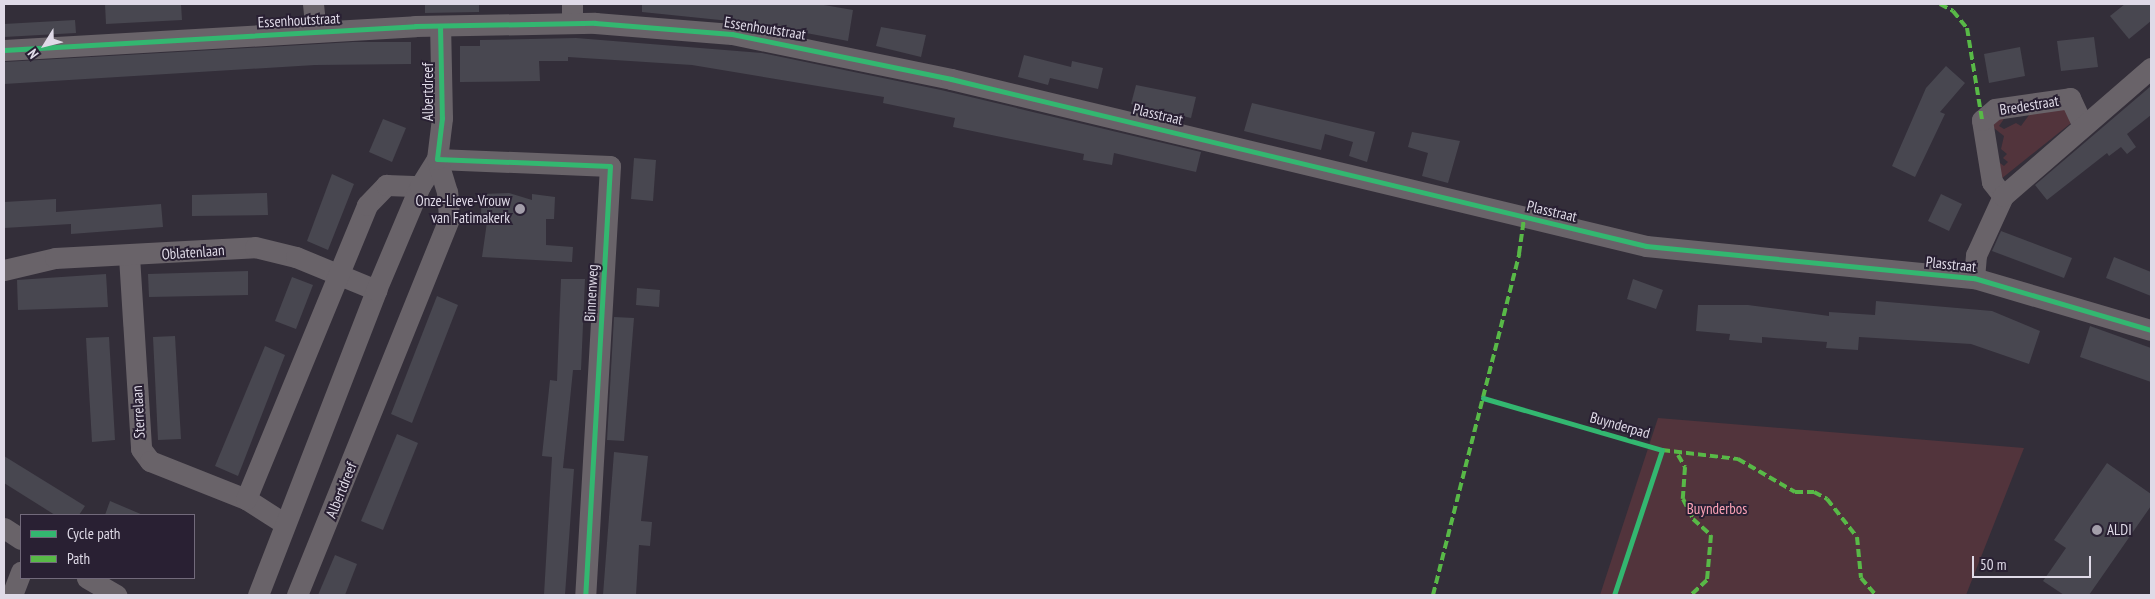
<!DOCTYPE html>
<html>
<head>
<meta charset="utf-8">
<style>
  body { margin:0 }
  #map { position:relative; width:2155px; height:599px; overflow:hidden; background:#332e39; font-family:"PT Sans Narrow",sans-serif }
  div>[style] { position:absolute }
  .green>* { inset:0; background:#52343c }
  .building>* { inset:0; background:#484750 }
  .minor>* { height:21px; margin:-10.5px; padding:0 10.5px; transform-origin:10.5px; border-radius:10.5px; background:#696369 }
  .quiet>* { height:4px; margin-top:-2px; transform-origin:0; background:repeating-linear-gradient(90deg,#58b947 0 8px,transparent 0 12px) }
  .cycleway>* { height:5px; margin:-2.5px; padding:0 2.5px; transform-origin:2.5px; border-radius:2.5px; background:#33b770 }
  .dots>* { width:14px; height:14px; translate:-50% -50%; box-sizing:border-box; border:2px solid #292033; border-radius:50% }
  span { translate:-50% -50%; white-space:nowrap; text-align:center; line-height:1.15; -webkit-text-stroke:4px #292033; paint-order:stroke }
  .street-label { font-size:15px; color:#dfdae7 }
  .poi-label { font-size:15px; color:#dfdae7 }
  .right { translate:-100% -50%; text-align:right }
  .left { translate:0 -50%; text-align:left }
  .park-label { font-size:15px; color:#fba2b6 }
  .frame { position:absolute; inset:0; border:5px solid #dfdae7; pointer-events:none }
  .legend { position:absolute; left:20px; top:514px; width:175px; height:65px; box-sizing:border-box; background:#292033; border:1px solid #726a7b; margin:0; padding:6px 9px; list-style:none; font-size:15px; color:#dfdae7 }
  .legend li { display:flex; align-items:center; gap:10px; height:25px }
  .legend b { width:25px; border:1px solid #726a7b }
  .north { position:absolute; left:20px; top:20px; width:50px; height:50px; -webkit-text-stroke:4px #292033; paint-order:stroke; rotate:234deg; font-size:14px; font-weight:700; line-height:20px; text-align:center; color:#dfdae7 }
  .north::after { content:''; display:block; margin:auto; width:18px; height:22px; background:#dfdae7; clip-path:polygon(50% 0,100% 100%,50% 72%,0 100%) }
  .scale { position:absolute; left:1972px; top:556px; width:119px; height:22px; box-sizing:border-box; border:2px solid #dfdae7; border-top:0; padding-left:6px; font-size:15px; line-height:18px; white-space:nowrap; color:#dfdae7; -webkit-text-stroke:4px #292033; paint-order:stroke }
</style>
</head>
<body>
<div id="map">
  <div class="green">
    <div style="clip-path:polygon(2061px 106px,2069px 111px,2071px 123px,2001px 179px,1996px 160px,2004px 166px,2008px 162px,2003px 158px,2007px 154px,2001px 149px,2004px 136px,1990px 125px,1996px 117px,2006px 116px,1999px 126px,2004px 129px,2016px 123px,2021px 126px,2032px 111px)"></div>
    <div style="clip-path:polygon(1658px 418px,2024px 448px,1966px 595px,1600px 595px)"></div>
  </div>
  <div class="building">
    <div style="clip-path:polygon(105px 4px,181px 4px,182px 20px,106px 24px)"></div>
    <div style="clip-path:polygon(425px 4px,479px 4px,479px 12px,425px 13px)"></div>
    <div style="clip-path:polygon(642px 4px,818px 4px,853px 10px,848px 41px,759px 24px,642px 12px)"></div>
    <div style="clip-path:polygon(2125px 4px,2151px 4px,2151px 21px,2129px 39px,2110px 16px)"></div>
    <div style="clip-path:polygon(75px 20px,76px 33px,4px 37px,4px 24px)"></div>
    <div style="clip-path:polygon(881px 27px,926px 35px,921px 57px,876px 46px)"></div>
    <div style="clip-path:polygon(2094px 37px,2098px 67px,2061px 71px,2057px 41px)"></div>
    <div style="clip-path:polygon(576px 38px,762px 53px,941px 90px,1201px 152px,1196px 172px,1114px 153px,1112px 165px,1083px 160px,1084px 154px,953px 127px,955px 118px,883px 103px,884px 97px,692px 65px,568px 57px,568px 61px,539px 61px,540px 81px,460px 82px,460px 46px,480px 46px,480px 40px)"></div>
    <div style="clip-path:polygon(353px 42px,411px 42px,411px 64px,315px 65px,4px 84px,4px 62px)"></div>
    <div style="clip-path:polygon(2020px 47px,2025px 76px,1989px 83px,1984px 54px)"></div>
    <div style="clip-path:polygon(1024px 55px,1071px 67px,1072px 61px,1103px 68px,1098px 89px,1050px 78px,1048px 85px,1018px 77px)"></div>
    <div style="clip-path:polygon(1946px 66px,1965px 83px,1940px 112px,1945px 114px,1915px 177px,1892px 166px,1926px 88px)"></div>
    <div style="clip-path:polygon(1136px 85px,1196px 97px,1191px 118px,1131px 104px)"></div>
    <div style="clip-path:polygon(2151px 86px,2151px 115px,2127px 134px,2136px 147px,2127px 154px,2121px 147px,2109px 156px,2107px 153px,2047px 200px,2035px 185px)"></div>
    <div style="clip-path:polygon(1252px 103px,1375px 132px,1367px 162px,1349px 156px,1353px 142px,1325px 134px,1321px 150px,1244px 131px)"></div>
    <div style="clip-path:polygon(383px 119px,406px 128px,392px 162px,369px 152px)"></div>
    <div style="clip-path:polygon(1412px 132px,1460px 141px,1448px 183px,1422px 176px,1428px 153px,1408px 147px)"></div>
    <div style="clip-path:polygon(634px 158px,656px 160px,653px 201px,631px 199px)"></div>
    <div style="clip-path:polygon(332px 174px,354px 184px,328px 250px,307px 241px)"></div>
    <div style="clip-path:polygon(267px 193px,268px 215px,192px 216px,192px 195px)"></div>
    <div style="clip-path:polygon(509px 193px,532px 200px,532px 194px,555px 197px,554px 219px,546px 219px,546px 245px,573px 247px,572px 262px,482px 257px,488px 215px,481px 214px,482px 194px)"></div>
    <div style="clip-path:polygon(1941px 194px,1962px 204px,1949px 231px,1928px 221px)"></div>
    <div style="clip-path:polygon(56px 199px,56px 212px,161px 204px,163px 227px,71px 234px,71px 224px,4px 228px,4px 202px)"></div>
    <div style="clip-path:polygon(2001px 231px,2072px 258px,2064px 278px,1992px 251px)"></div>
    <div style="clip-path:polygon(2114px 257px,2151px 272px,2151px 296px,2106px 278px)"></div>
    <div style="clip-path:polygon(248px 271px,248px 295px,149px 297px,148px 274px)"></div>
    <div style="clip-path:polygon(106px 274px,108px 307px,18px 310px,17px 280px)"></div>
    <div style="clip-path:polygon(292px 277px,313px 285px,296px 329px,275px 321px)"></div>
    <div style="clip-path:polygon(561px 279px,585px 279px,581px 370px,573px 370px,563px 468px,574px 469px,565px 595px,544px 595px,552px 457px,542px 456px,550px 380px,557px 381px)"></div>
    <div style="clip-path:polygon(1633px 279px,1663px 290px,1656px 309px,1627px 299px)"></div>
    <div style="clip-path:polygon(637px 288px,660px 290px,659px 307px,636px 305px)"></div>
    <div style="clip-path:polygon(437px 296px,458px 305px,412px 423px,391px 414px)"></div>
    <div style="clip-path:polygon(1876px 301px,1992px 311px,2040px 331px,2029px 364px,1971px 344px,1859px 337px,1858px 350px,1826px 348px,1827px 342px,1762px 337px,1762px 343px,1729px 340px,1730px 334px,1696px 331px,1698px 305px,1748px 305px,1829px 316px,1829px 312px,1875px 315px)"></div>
    <div style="clip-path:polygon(614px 317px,634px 318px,624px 441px,607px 440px)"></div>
    <div style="clip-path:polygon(2090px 326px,2151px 348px,2151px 382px,2080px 357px)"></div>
    <div style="clip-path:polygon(175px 336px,181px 439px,158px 440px,153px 337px)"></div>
    <div style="clip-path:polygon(109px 337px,115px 440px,92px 442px,86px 338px)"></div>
    <div style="clip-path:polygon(265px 346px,285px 355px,238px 476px,215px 466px)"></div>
    <div style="clip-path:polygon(397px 434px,418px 443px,383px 530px,361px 521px)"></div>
    <div style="clip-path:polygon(614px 452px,648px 456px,641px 521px,652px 522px,650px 546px,639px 545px,636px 595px,603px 595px)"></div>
    <div style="clip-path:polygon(4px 456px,85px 506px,79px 515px,55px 515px,4px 483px)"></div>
    <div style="clip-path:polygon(2107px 463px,2151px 494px,2151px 506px,2089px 595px,2064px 595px,2043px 581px,2066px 548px,2054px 540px)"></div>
    <div style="clip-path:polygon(110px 501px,143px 515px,105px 515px)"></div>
    <div style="clip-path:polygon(335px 555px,357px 564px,345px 595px,318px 595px)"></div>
  </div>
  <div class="minor">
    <div style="left:313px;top:4px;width:28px;rotate:84deg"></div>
    <div style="left:572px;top:23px;width:19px;rotate:-90deg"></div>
    <div style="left:4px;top:50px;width:412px;rotate:-3.3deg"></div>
    <div style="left:415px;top:26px;width:180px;rotate:-1deg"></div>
    <div style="left:595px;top:23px;width:137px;rotate:4.6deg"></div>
    <div style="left:732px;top:34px;width:224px;rotate:11.6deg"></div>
    <div style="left:951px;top:79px;width:715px;rotate:13.51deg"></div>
    <div style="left:1646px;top:246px;width:330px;rotate:5.6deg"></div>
    <div style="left:1974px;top:278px;width:184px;rotate:16.4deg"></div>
    <div style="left:437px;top:159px;width:173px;rotate:2.3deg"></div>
    <div style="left:610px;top:166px;width:430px;rotate:93.3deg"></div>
    <div style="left:2003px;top:196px;width:18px;rotate:-128deg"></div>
    <div style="left:1992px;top:182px;width:63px;rotate:-99.2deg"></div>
    <div style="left:1982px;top:120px;width:17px;rotate:-40deg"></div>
    <div style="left:1995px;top:109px;width:76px;rotate:-8.3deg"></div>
    <div style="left:2070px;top:98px;width:31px;rotate:65deg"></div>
    <div style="left:129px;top:256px;width:193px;rotate:86.4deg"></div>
    <div style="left:141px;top:449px;width:15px;rotate:53deg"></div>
    <div style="left:150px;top:461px;width:103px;rotate:21.6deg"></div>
    <div style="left:4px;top:270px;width:52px;rotate:-13.2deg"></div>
    <div style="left:55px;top:258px;width:200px;rotate:-3.1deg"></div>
    <div style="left:255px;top:247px;width:42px;rotate:13.7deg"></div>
    <div style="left:296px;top:257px;width:87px;rotate:22.4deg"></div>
    <div style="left:1974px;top:278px;width:23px;rotate:-85deg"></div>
    <div style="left:1976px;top:255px;width:65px;rotate:-65.4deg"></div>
    <div style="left:2003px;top:196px;width:196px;rotate:-40.9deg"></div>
    <div style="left:285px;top:524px;width:46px;rotate:-147.3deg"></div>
    <div style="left:246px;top:499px;width:318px;rotate:-67.6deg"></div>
    <div style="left:367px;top:205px;width:28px;rotate:-46deg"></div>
    <div style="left:386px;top:185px;width:34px;rotate:2deg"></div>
    <div style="left:4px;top:528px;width:20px;rotate:33deg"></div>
    <div style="left:87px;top:578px;width:34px;rotate:30deg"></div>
    <div style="left:12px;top:595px;width:25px;rotate:-69deg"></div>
    <div style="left:258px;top:595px;width:327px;rotate:-68.8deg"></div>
    <div style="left:376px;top:290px;width:113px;rotate:-67.1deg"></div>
    <div style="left:420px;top:186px;width:32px;rotate:-58deg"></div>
    <div style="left:297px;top:595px;width:406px;rotate:-68deg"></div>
    <div style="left:449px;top:218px;width:26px;rotate:-94deg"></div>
    <div style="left:447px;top:192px;width:34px;rotate:-107deg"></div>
    <div style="left:437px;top:159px;width:41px;rotate:-83deg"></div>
    <div style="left:442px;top:118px;width:92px;rotate:-91.2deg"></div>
  </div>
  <div class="quiet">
    <div style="left:1940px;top:4px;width:15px;rotate:28deg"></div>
    <div style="left:1953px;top:11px;width:22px;rotate:51deg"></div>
    <div style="left:1967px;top:28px;width:93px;rotate:80.7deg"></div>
    <div style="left:1662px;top:450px;width:77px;rotate:6.8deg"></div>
    <div style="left:1738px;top:459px;width:66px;rotate:30.1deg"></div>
    <div style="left:1795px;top:492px;width:19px"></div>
    <div style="left:1814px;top:492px;width:15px;rotate:28deg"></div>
    <div style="left:1827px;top:499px;width:48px;rotate:51.7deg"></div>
    <div style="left:1857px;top:537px;width:41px;rotate:84.4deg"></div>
    <div style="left:1861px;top:578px;width:23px;rotate:49deg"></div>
    <div style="left:1678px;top:455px;width:14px;rotate:60deg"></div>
    <div style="left:1685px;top:467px;width:32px;rotate:94deg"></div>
    <div style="left:1683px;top:499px;width:22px;rotate:63deg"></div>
    <div style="left:1693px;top:519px;width:24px;rotate:42deg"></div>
    <div style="left:1711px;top:535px;width:45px;rotate:95.1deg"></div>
    <div style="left:1707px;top:580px;width:22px;rotate:137deg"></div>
    <div style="left:1433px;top:595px;width:352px;rotate:-75.8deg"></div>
    <div style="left:1519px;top:254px;width:37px;rotate:-82deg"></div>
  </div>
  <div class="cycleway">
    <div style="left:440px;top:26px;width:92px;rotate:88.8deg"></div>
    <div style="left:442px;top:118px;width:41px;rotate:97deg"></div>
    <div style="left:437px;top:159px;width:173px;rotate:2.3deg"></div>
    <div style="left:610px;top:166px;width:430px;rotate:93.3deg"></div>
    <div style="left:4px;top:50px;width:412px;rotate:-3.3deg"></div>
    <div style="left:415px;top:26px;width:180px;rotate:-1deg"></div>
    <div style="left:595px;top:23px;width:137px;rotate:4.6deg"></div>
    <div style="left:732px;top:34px;width:224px;rotate:11.6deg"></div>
    <div style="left:951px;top:79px;width:715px;rotate:13.51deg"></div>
    <div style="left:1646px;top:246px;width:330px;rotate:5.6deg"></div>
    <div style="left:1974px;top:278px;width:184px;rotate:16.4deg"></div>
    <div style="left:1483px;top:398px;width:186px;rotate:16.2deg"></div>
    <div style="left:1662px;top:450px;width:153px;rotate:108.3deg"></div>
  </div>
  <div class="dots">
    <div style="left:520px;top:209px;background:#a39eaa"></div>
    <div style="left:2097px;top:530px;background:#a39eaa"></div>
  </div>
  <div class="street-label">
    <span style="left:299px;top:20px;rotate:-3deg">Essenhoutstraat</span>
    <span style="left:765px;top:28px;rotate:9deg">Essenhoutstraat</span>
    <span style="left:428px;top:92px;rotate:-90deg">Albertdreef</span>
    <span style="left:2029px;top:105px;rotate:-9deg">Bredestraat</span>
    <span style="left:1158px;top:114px;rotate:13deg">Plasstraat</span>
    <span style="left:1552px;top:211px;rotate:13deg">Plasstraat</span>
    <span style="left:193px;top:252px;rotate:-4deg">Oblatenlaan</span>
    <span style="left:1951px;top:264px;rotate:6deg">Plasstraat</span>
    <span style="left:591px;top:293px;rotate:-87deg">Binnenweg</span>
    <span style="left:138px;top:412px;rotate:-93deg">Sterrelaan</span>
    <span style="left:1620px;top:425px;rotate:16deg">Buynderpad</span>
    <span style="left:341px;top:490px;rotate:-68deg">Albertdreef</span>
  </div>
  <div class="poi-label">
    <span class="right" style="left:510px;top:209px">Onze-Lieve-Vrouw<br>van Fatimakerk</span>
    <span class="left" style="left:2107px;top:530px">ALDI</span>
  </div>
  <div class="park-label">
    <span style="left:1717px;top:509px">Buynderbos</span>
  </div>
  <div class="frame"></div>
  <ul class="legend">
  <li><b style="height:6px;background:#33b770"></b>Cycle path</li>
  <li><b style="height:6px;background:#58b947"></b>Path</li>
  </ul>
  <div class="north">N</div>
  <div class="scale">50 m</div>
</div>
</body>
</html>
